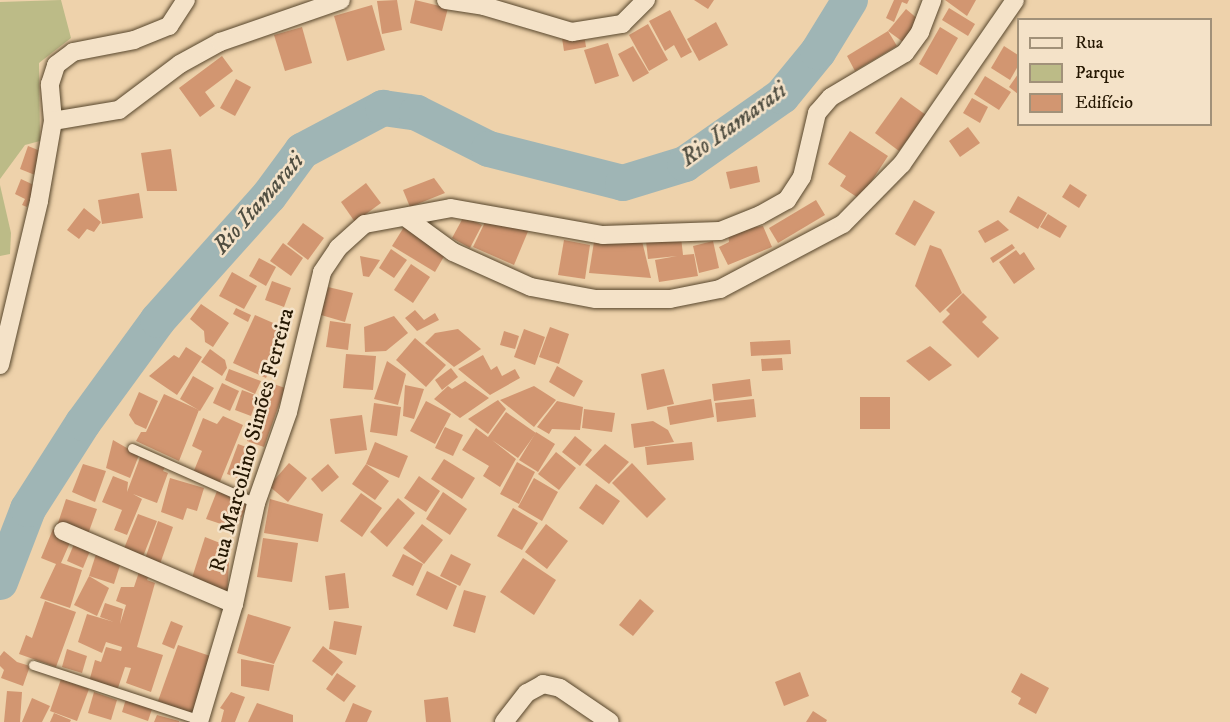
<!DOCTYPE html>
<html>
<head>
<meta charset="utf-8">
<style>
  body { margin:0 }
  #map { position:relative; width:1230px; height:722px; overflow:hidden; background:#eed2ab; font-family:"IM FELL DW Pica",serif }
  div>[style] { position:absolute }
  .green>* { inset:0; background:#bcbb87 }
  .river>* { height:36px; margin:-18px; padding:0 18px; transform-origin:18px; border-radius:18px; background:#9fb5b5 }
  .building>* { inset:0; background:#d29671 }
  .roads { filter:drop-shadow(0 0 2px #57462c) drop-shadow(0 0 2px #57462c) }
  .service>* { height:9px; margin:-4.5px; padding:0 4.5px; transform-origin:4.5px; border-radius:4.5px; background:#f4e2c8 }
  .minor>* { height:18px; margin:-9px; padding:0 9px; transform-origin:9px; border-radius:9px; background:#f4e2c8 }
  span { translate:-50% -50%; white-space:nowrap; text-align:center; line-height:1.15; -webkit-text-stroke:5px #f4e2c8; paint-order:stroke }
  .street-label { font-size:22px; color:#251702 }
  .water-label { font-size:24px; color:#504e41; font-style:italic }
  .legend { position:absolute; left:1017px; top:18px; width:195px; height:108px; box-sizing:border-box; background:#f4e2c8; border:2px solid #a19179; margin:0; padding:8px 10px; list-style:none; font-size:18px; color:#251702 }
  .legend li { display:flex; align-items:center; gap:12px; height:30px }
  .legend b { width:30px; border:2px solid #a19179 }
</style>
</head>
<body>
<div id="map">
  <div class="green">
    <div style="clip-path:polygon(61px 0,71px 38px,39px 63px,40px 141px,25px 145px,0 179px,0 2px)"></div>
    <div style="clip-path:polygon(0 185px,11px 233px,10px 254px,0 256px)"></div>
  </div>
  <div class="river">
    <div style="left:0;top:582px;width:78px;rotate:-69deg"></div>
    <div style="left:28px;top:509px;width:102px;rotate:-57.4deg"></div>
    <div style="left:83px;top:423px;width:127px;rotate:-53.9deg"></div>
    <div style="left:158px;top:320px;width:166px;rotate:-48.2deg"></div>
    <div style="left:269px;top:196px;width:56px;rotate:-53.7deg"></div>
    <div style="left:302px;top:151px;width:92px;rotate:-28deg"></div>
    <div style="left:383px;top:108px;width:34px;rotate:8deg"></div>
    <div style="left:417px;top:113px;width:80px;rotate:26.6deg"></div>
    <div style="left:489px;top:149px;width:138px;rotate:14.2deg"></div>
    <div style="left:623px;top:183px;width:65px;rotate:-17deg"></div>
    <div style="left:685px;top:164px;width:118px;rotate:-35deg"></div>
    <div style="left:782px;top:96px;width:57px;rotate:-50.7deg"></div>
    <div style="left:818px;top:52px;width:61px;rotate:-58.4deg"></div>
  </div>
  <div class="building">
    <div style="clip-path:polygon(397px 0,402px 30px,382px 34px,377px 1px)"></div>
    <div style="clip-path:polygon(415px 0,448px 8px,442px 31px,410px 23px)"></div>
    <div style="clip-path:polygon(694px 0,714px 0,708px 9px)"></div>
    <div style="clip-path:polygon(894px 0,909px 0,907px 4px,902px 2px,894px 22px,886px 18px)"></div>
    <div style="clip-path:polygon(945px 0,976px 0,967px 16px)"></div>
    <div style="clip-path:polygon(372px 5px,385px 50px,347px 61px,334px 16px)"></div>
    <div style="clip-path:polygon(949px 8px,975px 24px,968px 36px,942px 20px)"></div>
    <div style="clip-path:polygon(906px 9px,919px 20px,903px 42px,888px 31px)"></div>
    <div style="clip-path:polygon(670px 10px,692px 52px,681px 58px,674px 45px,665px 51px,649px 21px)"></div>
    <div style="clip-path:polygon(716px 22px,728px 45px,699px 61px,687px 39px)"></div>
    <div style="clip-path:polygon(648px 24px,668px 60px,649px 71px,629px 35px)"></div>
    <div style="clip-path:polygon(302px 27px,312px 63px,285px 71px,274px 35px)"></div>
    <div style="clip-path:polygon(940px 27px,958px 38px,937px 75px,919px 64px)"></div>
    <div style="clip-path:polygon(888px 31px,897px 46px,855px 71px,847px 56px)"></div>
    <div style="clip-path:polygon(584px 34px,586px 47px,564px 51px,562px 38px)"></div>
    <div style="clip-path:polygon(608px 43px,619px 76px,595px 84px,584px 50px)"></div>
    <div style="clip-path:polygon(633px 46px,649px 73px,633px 82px,618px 54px)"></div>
    <div style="clip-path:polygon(1004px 46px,1018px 55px,1018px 66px,1010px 80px,991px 68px)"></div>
    <div style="clip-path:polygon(222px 56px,233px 71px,205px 92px,215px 106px,200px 117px,179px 88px)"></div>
    <div style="clip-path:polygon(1018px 74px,1018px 94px,1009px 87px)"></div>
    <div style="clip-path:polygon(985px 76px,1011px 92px,999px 110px,974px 94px)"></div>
    <div style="clip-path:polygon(236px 79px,251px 87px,235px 116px,220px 108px)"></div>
    <div style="clip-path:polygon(901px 97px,926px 115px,899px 151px,875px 133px)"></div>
    <div style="clip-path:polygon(972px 98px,988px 107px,980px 123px,963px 113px)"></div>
    <div style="clip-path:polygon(968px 127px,980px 143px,960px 157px,949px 141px)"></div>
    <div style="clip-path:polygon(850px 131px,888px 156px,860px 199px,840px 186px,846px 176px,828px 164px)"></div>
    <div style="clip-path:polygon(28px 146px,43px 152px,35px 175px,20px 169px)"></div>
    <div style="clip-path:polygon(171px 149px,177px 191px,147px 191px,141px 153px)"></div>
    <div style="clip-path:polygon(757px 166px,760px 182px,730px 189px,726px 172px)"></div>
    <div style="clip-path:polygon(434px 178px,445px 193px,410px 207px,403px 190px)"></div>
    <div style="clip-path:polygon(21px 179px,36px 186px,27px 207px,22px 205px,25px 199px,15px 194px)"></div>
    <div style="clip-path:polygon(366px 183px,381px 203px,355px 222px,341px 202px)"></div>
    <div style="clip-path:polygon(1070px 184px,1087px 195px,1079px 208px,1062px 197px)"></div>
    <div style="clip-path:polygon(139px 193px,143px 218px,102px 224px,98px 200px)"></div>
    <div style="clip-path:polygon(1018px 196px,1047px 213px,1038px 229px,1009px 212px)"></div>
    <div style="clip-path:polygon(816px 200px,825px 215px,778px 243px,769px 228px)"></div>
    <div style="clip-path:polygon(914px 200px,935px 212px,915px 246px,895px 234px)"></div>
    <div style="clip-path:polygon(84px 208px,101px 222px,94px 232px,87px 229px,79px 239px,67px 230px)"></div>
    <div style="clip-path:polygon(1048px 214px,1067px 226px,1060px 238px,1040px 227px)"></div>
    <div style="clip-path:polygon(464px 216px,482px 225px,470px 248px,452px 238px)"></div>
    <div style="clip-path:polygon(487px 218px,529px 229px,514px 265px,473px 247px)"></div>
    <div style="clip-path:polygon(998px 220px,1009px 230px,985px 243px,978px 231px)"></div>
    <div style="clip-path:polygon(303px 223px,324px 238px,308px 260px,287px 244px)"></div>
    <div style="clip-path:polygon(763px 226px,772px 247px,728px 265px,719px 247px,729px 242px,728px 231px)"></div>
    <div style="clip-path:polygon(404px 227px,446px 253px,435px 272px,392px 246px)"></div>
    <div style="clip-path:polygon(681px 237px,683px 255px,694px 254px,698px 276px,659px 282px,655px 260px,677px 256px,648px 259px,646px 241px)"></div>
    <div style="clip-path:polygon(564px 240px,590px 245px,585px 279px,558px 275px)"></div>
    <div style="clip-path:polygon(642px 241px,651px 278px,589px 273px,594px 242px)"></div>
    <div style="clip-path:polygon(713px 241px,719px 268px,699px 273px,693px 246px)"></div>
    <div style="clip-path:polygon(283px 243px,303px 258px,291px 276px,270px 261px)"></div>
    <div style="clip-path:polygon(1012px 244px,1015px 248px,993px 263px,990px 258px)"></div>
    <div style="clip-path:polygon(930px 245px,941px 249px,962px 293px,940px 313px,915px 286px)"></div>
    <div style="clip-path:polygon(391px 249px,407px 260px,394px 278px,379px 268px)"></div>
    <div style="clip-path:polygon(1016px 250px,1020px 255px,1024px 252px,1035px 269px,1014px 284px,999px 262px)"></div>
    <div style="clip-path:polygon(360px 256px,380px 260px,369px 277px,363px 276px)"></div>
    <div style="clip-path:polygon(259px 258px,276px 267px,266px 286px,249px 276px)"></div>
    <div style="clip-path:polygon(411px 264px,430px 277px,413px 303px,394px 290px)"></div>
    <div style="clip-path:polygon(232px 272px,257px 286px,244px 309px,219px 296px)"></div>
    <div style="clip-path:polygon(272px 281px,291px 288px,284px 307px,265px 300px)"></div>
    <div style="clip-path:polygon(328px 287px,353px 293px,345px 322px,321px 315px)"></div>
    <div style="clip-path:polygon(963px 293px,987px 317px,982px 322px,999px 338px,978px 358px,942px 322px,950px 314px,946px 310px)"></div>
    <div style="clip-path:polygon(201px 304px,229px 323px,213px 347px,205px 342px,204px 331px,190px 319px)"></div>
    <div style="clip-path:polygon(236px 308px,251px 315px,248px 322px,233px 314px)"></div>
    <div style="clip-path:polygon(415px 310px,424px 320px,435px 313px,439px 320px,417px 331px,405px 318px)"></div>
    <div style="clip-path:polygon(255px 315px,287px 329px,266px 378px,233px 363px)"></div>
    <div style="clip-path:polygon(394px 316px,408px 333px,386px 351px,365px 352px,364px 327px)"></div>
    <div style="clip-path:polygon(330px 321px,351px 324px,348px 350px,326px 347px)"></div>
    <div style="clip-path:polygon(550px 327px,569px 334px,559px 364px,539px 357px)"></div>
    <div style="clip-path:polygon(458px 329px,481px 349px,454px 367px,425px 343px,435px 333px)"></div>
    <div style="clip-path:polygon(524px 329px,545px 337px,535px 365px,514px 357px)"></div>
    <div style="clip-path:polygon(504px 331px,519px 336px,515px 349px,500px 345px)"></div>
    <div style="clip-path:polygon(415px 338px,446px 365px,426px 387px,396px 360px)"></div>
    <div style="clip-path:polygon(790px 340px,791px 354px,751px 356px,750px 342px)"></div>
    <div style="clip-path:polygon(930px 346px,952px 365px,929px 381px,906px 361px)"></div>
    <div style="clip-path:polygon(186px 347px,202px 357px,177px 395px,149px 376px,174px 355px,179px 358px)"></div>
    <div style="clip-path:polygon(210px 349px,225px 360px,227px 368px,222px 376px,201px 362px)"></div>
    <div style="clip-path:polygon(346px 354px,376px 356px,373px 390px,343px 388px)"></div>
    <div style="clip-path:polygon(483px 355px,491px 370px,497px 366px,502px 376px,515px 369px,520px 378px,490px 395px,458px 369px)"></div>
    <div style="clip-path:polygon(782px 358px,783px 370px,762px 371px,761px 359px)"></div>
    <div style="clip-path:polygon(387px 361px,406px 374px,398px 405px,374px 399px)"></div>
    <div style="clip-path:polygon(557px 366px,583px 381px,574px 397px,549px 382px)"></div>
    <div style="clip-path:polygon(451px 368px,458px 377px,442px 390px,435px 380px)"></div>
    <div style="clip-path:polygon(229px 369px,261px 381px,255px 394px,225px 380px)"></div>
    <div style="clip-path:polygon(664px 369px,674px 404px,647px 410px,641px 374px)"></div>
    <div style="clip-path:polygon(193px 376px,214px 388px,200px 411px,180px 399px)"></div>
    <div style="clip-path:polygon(750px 379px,752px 396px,714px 401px,712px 384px)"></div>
    <div style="clip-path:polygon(465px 381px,489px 398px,460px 418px,434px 399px,448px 386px,452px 389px)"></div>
    <div style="clip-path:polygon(268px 382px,285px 388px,264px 447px,247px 441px)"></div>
    <div style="clip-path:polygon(222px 383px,239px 391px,230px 411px,213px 403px)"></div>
    <div style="clip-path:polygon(405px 385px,424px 389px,414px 419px,403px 416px)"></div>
    <div style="clip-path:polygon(534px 386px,556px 400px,534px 427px,500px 400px)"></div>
    <div style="clip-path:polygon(242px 390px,258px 396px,251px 416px,235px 410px)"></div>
    <div style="clip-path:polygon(139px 392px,158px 401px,146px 429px,135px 424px,129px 415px)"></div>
    <div style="clip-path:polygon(164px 394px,199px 410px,179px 461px,136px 441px,141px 432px,146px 432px)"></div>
    <div style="clip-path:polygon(860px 397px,890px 397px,890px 429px,860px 429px)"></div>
    <div style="clip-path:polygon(711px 399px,714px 417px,670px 425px,667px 407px)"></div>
    <div style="clip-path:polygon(754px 399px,756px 417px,717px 422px,715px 403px)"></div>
    <div style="clip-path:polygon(498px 400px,506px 409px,488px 434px,468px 419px)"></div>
    <div style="clip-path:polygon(426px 401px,451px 414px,435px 444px,410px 431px)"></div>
    <div style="clip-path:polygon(557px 401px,583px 407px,580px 430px,552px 429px,549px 434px,537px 427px)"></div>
    <div style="clip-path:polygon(374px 403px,401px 407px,397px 436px,370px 432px)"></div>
    <div style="clip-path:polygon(584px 409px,615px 413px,612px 432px,582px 428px)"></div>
    <div style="clip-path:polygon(506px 412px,536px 433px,518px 458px,492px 440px,516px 459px,500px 487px,483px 476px,489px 466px,462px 450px,476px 428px,488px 437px)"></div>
    <div style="clip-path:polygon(362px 415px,367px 450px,335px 454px,330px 419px)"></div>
    <div style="clip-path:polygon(223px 416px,243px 425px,219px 484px,193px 473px,202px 451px,192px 446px,203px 418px,217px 424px)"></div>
    <div style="clip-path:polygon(653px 421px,668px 430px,674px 442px,634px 448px,631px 424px)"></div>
    <div style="clip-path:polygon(445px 427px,463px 435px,453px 456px,435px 448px)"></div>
    <div style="clip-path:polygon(536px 432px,555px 444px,538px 472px,519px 460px)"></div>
    <div style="clip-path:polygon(575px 436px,592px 450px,580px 466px,562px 452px)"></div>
    <div style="clip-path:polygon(113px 440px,139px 455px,130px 478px,106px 468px)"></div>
    <div style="clip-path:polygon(375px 442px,408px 456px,399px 478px,366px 464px)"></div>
    <div style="clip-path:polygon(692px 442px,694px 460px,647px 465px,645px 447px)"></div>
    <div style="clip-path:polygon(238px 444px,249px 448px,238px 478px,227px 474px)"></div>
    <div style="clip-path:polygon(605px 444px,629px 462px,609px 484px,585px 465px)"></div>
    <div style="clip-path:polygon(556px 452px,576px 468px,559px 490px,538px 474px)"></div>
    <div style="clip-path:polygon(141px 455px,166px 465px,163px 471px,168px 473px,157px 503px,133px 494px,142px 499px,127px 535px,114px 530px,122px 510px,102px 502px,113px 476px,128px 482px,127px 492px)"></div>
    <div style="clip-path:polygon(444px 459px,475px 478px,462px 499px,431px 479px)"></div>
    <div style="clip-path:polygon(517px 462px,535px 472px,519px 504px,500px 494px)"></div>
    <div style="clip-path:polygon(289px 463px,307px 478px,288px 502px,269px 486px)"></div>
    <div style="clip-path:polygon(632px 463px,666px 499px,647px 518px,612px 483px)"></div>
    <div style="clip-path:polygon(83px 464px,106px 471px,95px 502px,72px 492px)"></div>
    <div style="clip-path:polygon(328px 464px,339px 477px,322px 492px,311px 479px)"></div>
    <div style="clip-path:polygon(366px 464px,389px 481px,375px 500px,352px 484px)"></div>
    <div style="clip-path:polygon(419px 476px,440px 491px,426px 512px,404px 498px)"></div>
    <div style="clip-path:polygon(170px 478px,204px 488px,197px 511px,187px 508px,183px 520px,161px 512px)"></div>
    <div style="clip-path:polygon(534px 478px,558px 492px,542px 521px,518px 507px)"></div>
    <div style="clip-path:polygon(596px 484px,620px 501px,603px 525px,579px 508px)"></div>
    <div style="clip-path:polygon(217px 491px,248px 504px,236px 529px,206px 519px)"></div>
    <div style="clip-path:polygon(443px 492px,467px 509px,450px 535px,426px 519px)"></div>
    <div style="clip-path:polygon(361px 493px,382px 508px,362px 537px,340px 521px)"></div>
    <div style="clip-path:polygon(398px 498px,415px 513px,387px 547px,370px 532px)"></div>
    <div style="clip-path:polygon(66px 499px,97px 509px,87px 537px,57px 526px)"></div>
    <div style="clip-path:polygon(270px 499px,323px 514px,318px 542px,264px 533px)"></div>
    <div style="clip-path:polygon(513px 508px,538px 523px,522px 550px,497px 536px)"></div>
    <div style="clip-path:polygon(138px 514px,157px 521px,142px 559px,123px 551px)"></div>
    <div style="clip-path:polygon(158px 521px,173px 527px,160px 564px,145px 559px)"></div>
    <div style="clip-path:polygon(422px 524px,443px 540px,424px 564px,403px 548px)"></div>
    <div style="clip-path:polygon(546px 524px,568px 541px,547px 569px,525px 552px)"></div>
    <div style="clip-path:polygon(53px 529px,72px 538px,61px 563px,82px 570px,70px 608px,40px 598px,56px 564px,41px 558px)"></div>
    <div style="clip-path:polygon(205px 537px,230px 547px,227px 596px,191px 581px)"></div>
    <div style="clip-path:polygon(263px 538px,298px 543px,292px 582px,257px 577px)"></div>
    <div style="clip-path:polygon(74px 544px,90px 551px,83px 568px,67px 561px)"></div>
    <div style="clip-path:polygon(97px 551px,122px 559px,114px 584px,89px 576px)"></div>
    <div style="clip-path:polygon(403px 554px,423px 564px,413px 586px,392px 576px)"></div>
    <div style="clip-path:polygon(451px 554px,471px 564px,460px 586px,440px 576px)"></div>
    <div style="clip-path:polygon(523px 558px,556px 580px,534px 615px,500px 592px)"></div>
    <div style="clip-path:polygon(141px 566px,151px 569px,147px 580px,155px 583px,137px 647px,163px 655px,151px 692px,126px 683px,131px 668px,125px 667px,117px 691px,89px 682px,95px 660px,101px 662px,106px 647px,121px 651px,122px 647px,106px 642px,102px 653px,78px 642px,87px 614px,114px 622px,100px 617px,105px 603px,123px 609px,120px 624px,126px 605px,116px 601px,121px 587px,134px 587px)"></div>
    <div style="clip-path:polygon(427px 571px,457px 586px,447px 610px,416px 595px)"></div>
    <div style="clip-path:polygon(345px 573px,349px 608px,329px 610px,325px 576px)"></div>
    <div style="clip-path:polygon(89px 576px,109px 588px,97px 616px,74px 605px)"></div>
    <div style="clip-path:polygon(464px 590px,486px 596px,475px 633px,453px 626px)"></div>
    <div style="clip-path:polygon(640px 599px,654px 611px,633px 636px,619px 625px)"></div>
    <div style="clip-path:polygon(45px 601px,76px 612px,56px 667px,19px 654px,26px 635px,32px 638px)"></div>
    <div style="clip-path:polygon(248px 614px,291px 627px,274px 664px,237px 653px)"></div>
    <div style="clip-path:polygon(171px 621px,183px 626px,174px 649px,162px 644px)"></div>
    <div style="clip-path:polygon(334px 621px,362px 626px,356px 655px,329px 649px)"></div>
    <div style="clip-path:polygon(178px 645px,216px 658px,196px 715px,158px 701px)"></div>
    <div style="clip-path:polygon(323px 646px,343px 662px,332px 676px,312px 661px)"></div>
    <div style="clip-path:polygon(67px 649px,87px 656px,82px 673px,62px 667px)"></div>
    <div style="clip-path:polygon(4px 651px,17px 662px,30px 666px,23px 686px,1px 678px,4px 670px,0 666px,0 656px)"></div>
    <div style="clip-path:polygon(241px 659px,274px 665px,269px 691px,241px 686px)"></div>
    <div style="clip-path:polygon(800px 672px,809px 696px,784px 706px,775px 682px)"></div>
    <div style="clip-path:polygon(337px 673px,356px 686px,344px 702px,326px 689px)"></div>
    <div style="clip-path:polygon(1021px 673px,1049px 688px,1036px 714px,1018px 704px,1021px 698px,1011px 692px)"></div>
    <div style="clip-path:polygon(61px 679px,89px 689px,77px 721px,50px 711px)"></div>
    <div style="clip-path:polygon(7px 691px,22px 692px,20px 722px,4px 722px)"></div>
    <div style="clip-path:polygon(94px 692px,117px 700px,111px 720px,88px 713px)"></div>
    <div style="clip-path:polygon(231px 692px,245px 697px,235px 722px,221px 722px,224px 710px,220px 708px)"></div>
    <div style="clip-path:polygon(448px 697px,451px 722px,426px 722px,424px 700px)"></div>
    <div style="clip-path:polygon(32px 698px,50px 706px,42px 722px,22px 722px)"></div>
    <div style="clip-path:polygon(126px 699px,152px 709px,148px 721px,122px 712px)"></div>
    <div style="clip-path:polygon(257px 703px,293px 715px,293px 722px,248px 722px)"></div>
    <div style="clip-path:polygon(353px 703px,372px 711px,367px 722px,345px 722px)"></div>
    <div style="clip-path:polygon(813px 711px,827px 720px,826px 722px,806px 722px)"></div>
    <div style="clip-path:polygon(54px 713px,71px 720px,70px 722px,50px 722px)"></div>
    <div style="clip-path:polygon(157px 715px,179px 721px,179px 722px,154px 722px)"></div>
  </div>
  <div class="roads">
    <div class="service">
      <div style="left:132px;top:448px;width:136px;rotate:23.9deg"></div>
      <div style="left:33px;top:665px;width:176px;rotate:18.2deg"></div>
    </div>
    <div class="minor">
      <div style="left:446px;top:0;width:38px;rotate:9deg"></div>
      <div style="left:484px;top:6px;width:92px;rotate:16.5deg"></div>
      <div style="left:572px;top:32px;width:51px;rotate:-9.1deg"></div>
      <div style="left:622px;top:24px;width:34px;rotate:-45deg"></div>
      <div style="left:53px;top:121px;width:37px;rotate:-95deg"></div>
      <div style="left:50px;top:84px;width:20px;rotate:-72deg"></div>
      <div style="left:56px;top:65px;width:21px;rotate:-37deg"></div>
      <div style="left:73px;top:52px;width:62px;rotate:-11.1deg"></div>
      <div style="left:134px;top:40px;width:38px;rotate:-22deg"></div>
      <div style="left:169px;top:26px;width:31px;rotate:-57deg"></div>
      <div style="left:405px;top:217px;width:59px;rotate:36.1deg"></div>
      <div style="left:453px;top:252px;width:85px;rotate:24.2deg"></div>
      <div style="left:531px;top:287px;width:66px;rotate:10.5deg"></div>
      <div style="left:596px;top:299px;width:74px"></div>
      <div style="left:670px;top:299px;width:51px;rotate:-11.3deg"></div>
      <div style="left:720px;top:289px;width:139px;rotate:-27.9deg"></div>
      <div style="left:843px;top:224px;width:84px;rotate:-45.5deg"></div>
      <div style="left:902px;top:164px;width:199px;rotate:-55.4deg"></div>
      <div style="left:0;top:365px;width:169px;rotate:-76.6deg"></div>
      <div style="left:39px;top:201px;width:81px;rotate:-80.1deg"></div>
      <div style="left:53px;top:121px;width:67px;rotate:-9.5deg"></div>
      <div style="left:119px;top:110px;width:76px;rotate:-37deg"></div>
      <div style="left:180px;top:64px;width:46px;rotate:-28.8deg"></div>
      <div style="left:220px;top:42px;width:128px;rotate:-19.1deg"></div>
      <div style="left:63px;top:531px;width:186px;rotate:23.1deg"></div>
      <div style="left:199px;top:722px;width:123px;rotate:-73.5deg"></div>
      <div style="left:234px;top:604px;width:103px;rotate:-77.7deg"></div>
      <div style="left:256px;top:503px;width:96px;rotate:-70.6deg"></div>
      <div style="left:288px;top:412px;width:144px;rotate:-76.3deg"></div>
      <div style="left:322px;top:272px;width:29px;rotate:-56deg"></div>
      <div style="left:338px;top:248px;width:36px;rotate:-42deg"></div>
      <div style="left:365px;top:224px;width:87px;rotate:-10.5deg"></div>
      <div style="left:451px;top:208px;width:154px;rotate:10.1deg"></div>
      <div style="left:603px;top:235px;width:117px;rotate:-2deg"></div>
      <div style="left:720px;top:231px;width:43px;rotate:-21.8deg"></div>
      <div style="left:760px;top:215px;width:31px;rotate:-29deg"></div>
      <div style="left:787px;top:200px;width:27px;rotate:-57deg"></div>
      <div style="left:802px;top:177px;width:66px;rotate:-76.8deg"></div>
      <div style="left:817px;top:113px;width:21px;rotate:-49deg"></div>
      <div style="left:831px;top:97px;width:86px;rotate:-30.7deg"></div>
      <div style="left:905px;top:53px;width:26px;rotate:-54deg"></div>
      <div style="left:920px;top:32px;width:34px;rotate:-69deg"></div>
      <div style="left:504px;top:722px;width:37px;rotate:-52deg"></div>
      <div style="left:527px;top:693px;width:18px;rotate:-29deg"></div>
      <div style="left:543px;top:684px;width:17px;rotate:13deg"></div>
      <div style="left:560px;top:688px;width:60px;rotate:34.2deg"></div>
    </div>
  </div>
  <div class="street-label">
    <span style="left:252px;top:440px;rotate:-75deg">Rua Marcolino Simões Ferreira</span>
  </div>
  <div class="water-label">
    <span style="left:734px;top:125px;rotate:-36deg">Rio Itamarati</span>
    <span style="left:259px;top:204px;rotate:-49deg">Rio Itamarati</span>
  </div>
  <ul class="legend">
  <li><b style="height:8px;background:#f4e2c8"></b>Rua</li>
  <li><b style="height:16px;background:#bcbb87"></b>Parque</li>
  <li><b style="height:16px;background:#d29671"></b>Edifício</li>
  </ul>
</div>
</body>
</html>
